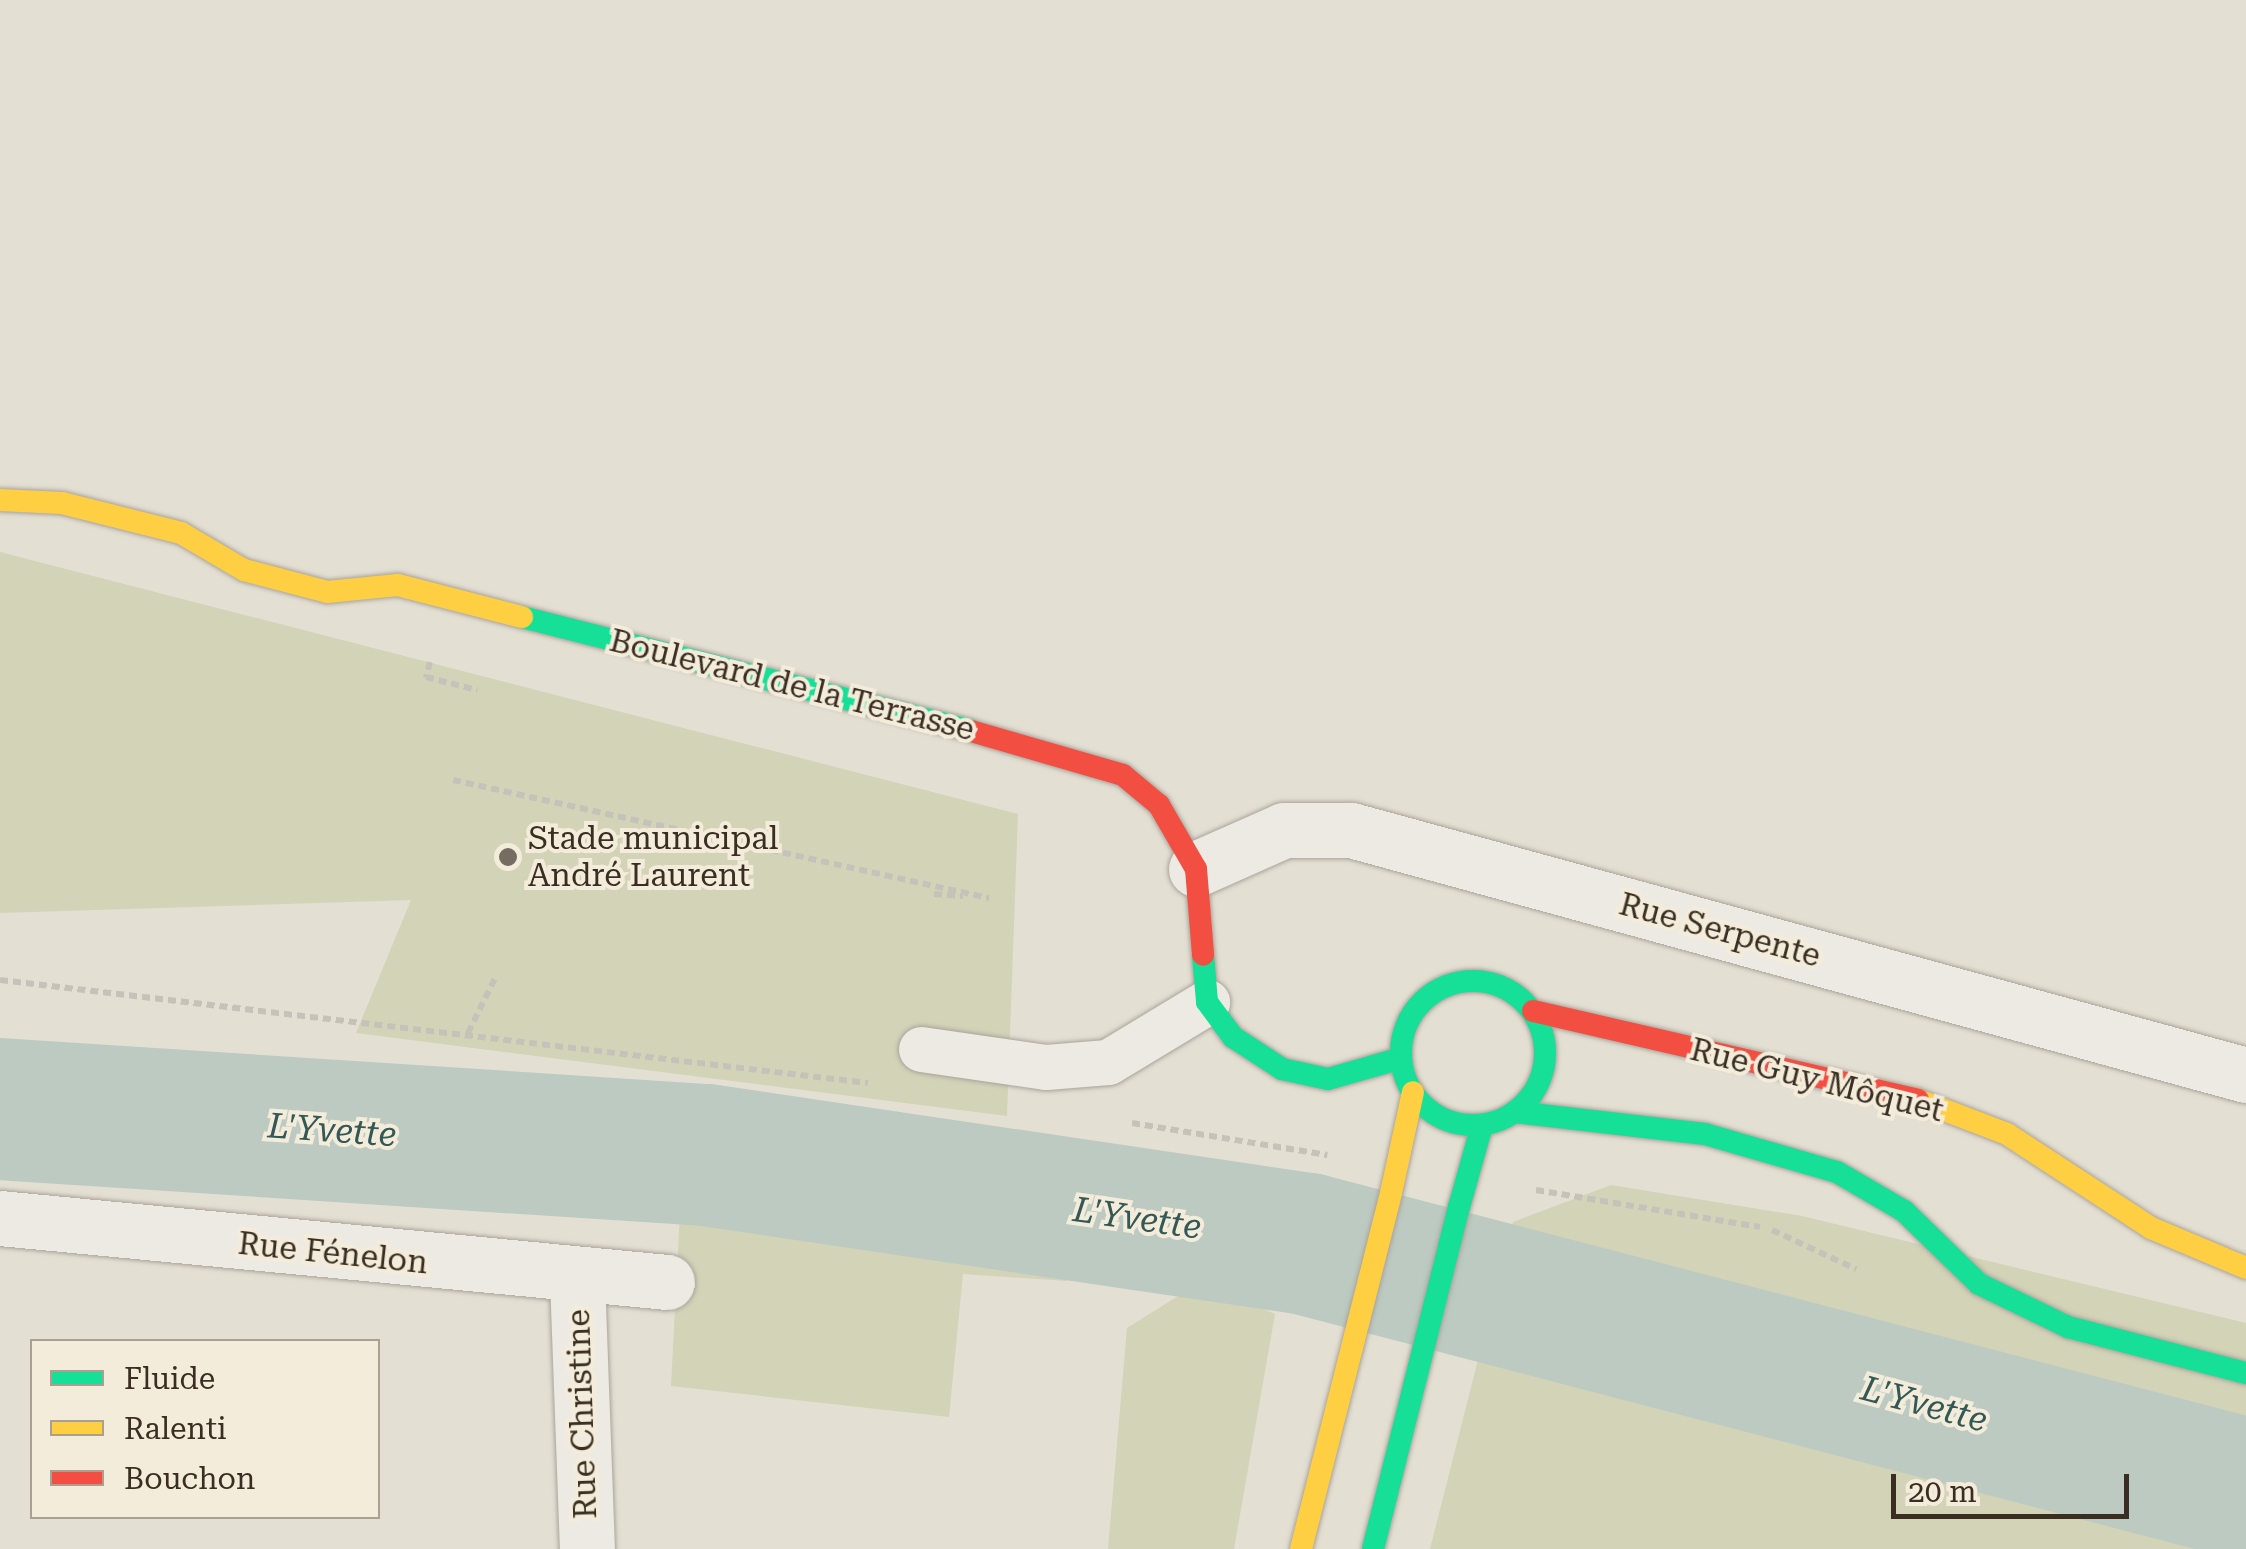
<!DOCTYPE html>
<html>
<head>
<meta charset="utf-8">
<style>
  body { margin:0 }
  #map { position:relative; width:2246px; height:1549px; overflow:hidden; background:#e4dfd3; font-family:"Roboto Serif",serif }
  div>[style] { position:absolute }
  .green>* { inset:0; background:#d3d3b7 }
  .river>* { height:142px; margin:-71px; padding:0 71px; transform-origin:71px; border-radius:71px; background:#bccac2 }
  .path>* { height:6px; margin-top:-3px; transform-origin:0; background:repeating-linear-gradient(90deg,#c6c2ba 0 8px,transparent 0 13px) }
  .roads { filter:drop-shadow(0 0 2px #aaa49b) drop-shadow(0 0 2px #aaa49b) }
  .lane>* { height:45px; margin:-22.5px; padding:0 22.5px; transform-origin:22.5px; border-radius:22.5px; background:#edeae3 }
  .street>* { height:55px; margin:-27.5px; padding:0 27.5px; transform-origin:27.5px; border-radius:27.5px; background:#edeae3 }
  .fast>* { height:22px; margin:-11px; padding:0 11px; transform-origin:11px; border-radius:11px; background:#16e098 }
  .fast>.ring { margin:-11px; padding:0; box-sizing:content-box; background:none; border:22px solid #16e098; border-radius:50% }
  .slow>* { height:22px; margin:-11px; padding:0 11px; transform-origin:11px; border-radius:11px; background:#ffcf43 }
  .jam>* { height:22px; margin:-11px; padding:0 11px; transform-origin:11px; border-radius:11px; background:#f24e42 }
  .dots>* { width:28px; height:28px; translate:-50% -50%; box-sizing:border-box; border:5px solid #f4ecda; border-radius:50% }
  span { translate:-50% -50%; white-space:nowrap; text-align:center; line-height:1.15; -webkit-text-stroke:8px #f4ecda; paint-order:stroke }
  .street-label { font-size:32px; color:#3a2e23 }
  .poi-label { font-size:32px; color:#3a2e23 }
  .left { translate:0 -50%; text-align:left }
  .water-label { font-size:35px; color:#335856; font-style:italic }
  .legend { position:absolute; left:30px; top:1339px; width:350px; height:180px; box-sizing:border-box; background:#f4ecda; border:2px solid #aaa091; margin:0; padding:12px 18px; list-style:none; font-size:30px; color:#3a2e23 }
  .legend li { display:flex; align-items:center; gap:20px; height:50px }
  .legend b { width:50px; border:2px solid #aaa091 }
  .scale { position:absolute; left:1891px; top:1474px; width:238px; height:45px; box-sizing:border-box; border:5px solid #3a2e23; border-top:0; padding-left:12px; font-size:30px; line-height:35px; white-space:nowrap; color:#3a2e23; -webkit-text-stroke:8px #f4ecda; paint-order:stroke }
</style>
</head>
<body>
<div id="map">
  <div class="green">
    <div style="clip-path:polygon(0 552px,1018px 814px,1007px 1116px,356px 1033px,411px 900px,0 913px)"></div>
    <div style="clip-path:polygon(1611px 1185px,1802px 1216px,2246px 1323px,2246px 1530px,2236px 1549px,1430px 1549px,1513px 1222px)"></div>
    <div style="clip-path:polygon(680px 1212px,1071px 1248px,1067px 1281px,963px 1274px,949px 1417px,671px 1386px)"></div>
    <div style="clip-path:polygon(1199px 1283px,1275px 1314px,1234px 1549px,1108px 1549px,1127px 1328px)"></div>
  </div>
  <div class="river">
    <div style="left:0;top:1109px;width:707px;rotate:3.73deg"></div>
    <div style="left:706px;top:1155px;width:608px;rotate:8.42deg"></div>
    <div style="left:1307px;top:1244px;width:970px;rotate:14.62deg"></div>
  </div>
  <div class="path">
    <div style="left:430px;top:662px;width:16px;rotate:105deg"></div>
    <div style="left:426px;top:677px;width:53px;rotate:14.3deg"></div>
    <div style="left:453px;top:780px;width:549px;rotate:12.42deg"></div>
    <div style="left:934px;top:894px;width:29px;rotate:4deg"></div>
    <div style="left:0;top:980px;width:874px;rotate:6.77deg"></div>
    <div style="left:468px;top:1033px;width:64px;rotate:-63.8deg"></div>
    <div style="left:1132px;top:1123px;width:198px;rotate:9.3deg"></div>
    <div style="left:1536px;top:1190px;width:227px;rotate:9.4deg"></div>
    <div style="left:1772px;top:1230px;width:93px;rotate:24.9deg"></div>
  </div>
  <div class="roads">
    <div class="lane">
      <div style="left:921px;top:1049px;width:126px;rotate:8.2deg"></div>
      <div style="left:1046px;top:1067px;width:62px;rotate:-4.6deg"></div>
      <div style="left:1108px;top:1062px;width:116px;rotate:-31.2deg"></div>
    </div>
    <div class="street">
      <div style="left:1196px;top:869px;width:96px;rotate:-23.9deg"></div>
      <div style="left:1284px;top:830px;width:67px"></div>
      <div style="left:1351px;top:830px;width:928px;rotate:15.31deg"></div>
      <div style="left:0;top:1218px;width:670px;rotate:5.48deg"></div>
      <div style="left:577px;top:1278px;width:271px;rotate:87.9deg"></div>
    </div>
    <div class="fast">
      <div style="left:522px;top:617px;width:463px;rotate:14.2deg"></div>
      <div style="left:1203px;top:955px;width:47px;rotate:85.1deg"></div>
      <div style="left:1207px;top:1002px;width:44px;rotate:53.4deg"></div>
      <div style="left:1233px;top:1037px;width:59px;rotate:33.1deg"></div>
      <div style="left:1282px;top:1069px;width:47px;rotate:12.3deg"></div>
      <div style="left:1328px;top:1079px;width:76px;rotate:-16deg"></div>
      <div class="ring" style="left:1401px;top:981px;width:122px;height:122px"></div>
      <div style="left:1515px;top:1112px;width:191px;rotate:6.6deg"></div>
      <div style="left:1705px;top:1134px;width:137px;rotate:16.1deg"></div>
      <div style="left:1837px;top:1172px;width:78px;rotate:30.2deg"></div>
      <div style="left:1904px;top:1211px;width:105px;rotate:44.2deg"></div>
      <div style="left:1979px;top:1284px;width:99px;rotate:25.8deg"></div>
      <div style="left:2068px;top:1327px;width:184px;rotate:14.5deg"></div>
      <div style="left:1459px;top:1207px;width:85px;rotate:-74.3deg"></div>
      <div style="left:1373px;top:1549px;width:353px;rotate:-75.9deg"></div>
    </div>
    <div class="slow">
      <div style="left:0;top:500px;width:62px;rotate:2.8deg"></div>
      <div style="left:62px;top:503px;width:123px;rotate:14.1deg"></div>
      <div style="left:181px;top:533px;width:73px;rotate:30.4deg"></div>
      <div style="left:244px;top:570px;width:86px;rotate:14.8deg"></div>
      <div style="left:327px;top:592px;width:71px;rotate:-5.6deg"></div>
      <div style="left:398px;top:585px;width:128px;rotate:14.5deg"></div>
      <div style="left:1918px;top:1100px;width:95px;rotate:20.9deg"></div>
      <div style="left:2007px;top:1134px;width:172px;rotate:33.1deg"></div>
      <div style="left:2151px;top:1228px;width:103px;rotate:22.8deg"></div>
      <div style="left:1391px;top:1193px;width:103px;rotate:-77.7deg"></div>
      <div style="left:1301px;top:1549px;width:367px;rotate:-75.8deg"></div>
    </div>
    <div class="jam">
      <div style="left:971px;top:731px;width:158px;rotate:16.1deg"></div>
      <div style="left:1123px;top:775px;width:47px;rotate:39.8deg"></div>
      <div style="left:1159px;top:805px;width:74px;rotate:60deg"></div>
      <div style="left:1196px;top:869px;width:86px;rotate:85.3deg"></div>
      <div style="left:1533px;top:1011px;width:395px;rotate:13deg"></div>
    </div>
  </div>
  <div class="dots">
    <div style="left:508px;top:857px;background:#766c61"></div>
  </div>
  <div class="street-label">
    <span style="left:792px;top:685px;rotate:14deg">Boulevard de la Terrasse</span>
    <span style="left:1720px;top:930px;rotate:15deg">Rue Serpente</span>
    <span style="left:1817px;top:1080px;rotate:14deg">Rue Guy Môquet</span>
    <span style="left:333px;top:1253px;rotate:6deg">Rue Fénelon</span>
    <span style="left:582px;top:1414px;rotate:-92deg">Rue Christine</span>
  </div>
  <div class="poi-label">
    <span class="left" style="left:528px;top:857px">Stade municipal<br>André Laurent</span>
  </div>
  <div class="water-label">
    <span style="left:332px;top:1131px;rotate:4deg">L'Yvette</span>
    <span style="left:1137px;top:1219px;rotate:8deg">L'Yvette</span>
    <span style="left:1924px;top:1405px;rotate:15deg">L'Yvette</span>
  </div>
  <ul class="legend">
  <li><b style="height:12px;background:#16e098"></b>Fluide</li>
  <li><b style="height:12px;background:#ffcf43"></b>Ralenti</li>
  <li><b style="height:12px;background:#f24e42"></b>Bouchon</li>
  </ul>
  <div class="scale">20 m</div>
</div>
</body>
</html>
